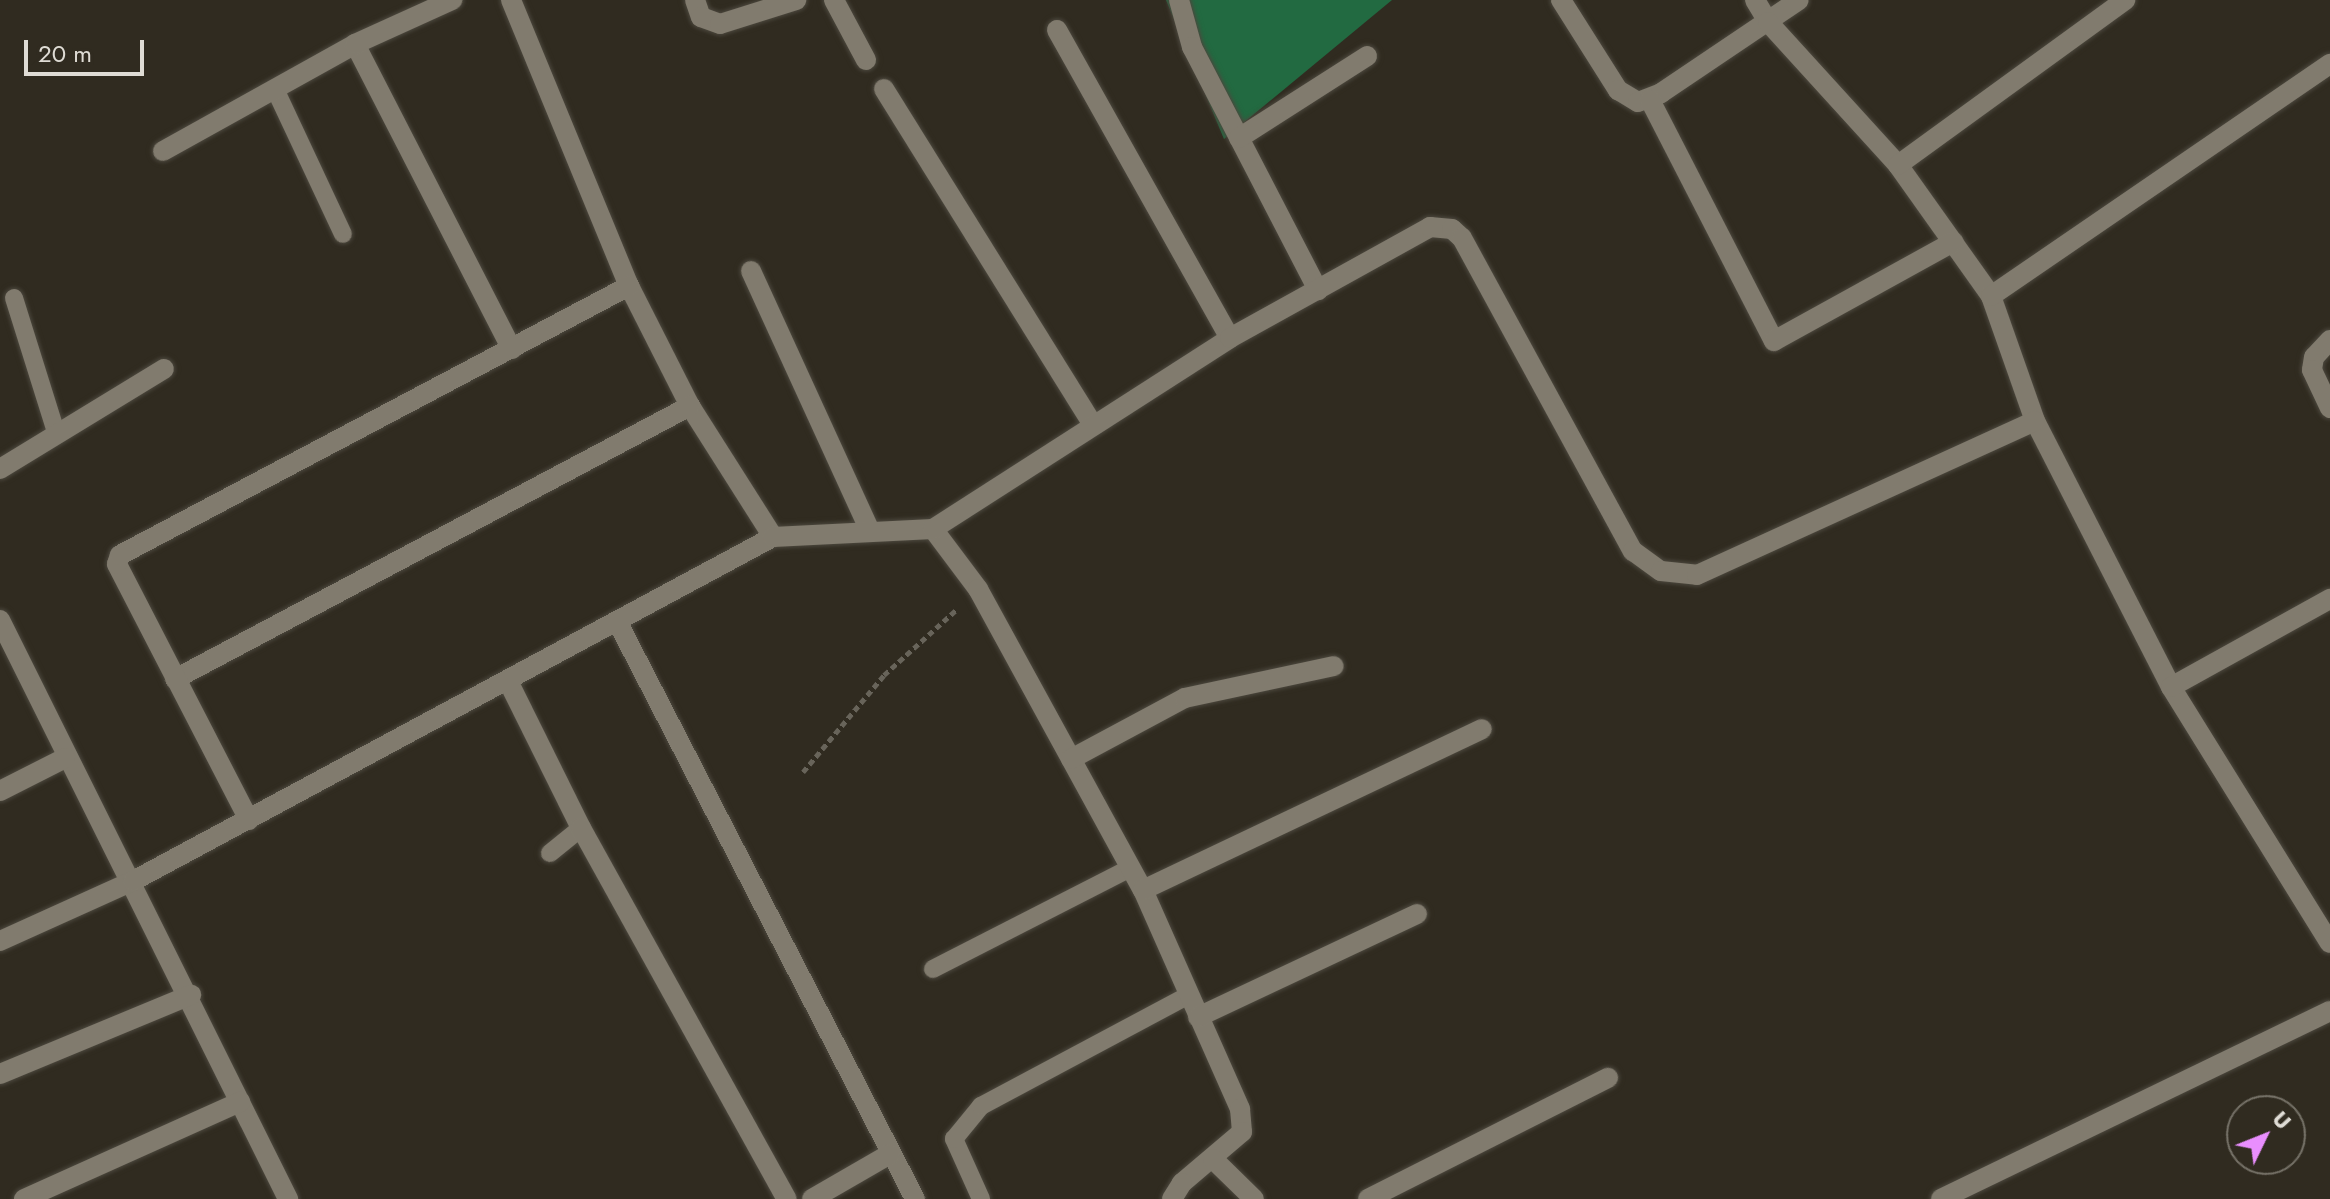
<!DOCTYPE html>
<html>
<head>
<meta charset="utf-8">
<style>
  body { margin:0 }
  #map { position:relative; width:2330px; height:1199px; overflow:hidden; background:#302b20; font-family:Jost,sans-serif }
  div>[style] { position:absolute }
  .forest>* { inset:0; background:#226a41 }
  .path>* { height:5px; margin-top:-2.5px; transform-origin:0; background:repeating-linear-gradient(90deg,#68645a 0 6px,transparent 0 10px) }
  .roads { filter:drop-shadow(0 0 2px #4c483e) drop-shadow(0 0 2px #4c483e) }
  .service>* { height:18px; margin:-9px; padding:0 9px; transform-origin:9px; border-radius:9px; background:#817b6e }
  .minor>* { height:20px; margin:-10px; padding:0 10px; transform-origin:10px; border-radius:10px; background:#817b6e }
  span { translate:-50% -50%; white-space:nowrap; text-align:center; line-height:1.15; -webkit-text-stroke:6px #302b20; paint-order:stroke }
  .north { position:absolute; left:2226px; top:1095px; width:80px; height:80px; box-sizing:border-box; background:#302b20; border:2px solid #767268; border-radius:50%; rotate:47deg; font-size:22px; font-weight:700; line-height:32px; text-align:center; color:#dfdcd5 }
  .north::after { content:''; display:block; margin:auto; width:28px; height:36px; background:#e98efe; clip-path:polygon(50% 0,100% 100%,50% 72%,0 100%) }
  .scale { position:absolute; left:24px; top:40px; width:120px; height:36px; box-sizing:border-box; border:4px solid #dfdcd5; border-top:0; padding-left:10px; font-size:24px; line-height:28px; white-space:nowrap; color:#dfdcd5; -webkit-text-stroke:6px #302b20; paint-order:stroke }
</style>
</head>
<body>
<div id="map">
  <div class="forest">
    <div style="clip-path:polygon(1166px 0,1392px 0,1224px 139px)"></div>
  </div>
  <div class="path">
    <div style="left:803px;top:772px;width:126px;rotate:-50.1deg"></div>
    <div style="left:884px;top:675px;width:98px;rotate:-42.1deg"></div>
  </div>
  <div class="roads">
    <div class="service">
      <div style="left:275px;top:89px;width:160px;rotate:64.9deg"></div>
      <div style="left:14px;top:298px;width:140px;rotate:72.6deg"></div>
      <div style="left:550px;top:853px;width:40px;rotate:-39deg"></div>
      <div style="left:933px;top:969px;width:221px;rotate:-27.1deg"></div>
      <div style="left:981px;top:1199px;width:66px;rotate:-114.2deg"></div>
      <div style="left:954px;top:1139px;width:43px;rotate:-50.7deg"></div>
      <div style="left:981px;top:1106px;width:236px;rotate:-28.1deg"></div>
    </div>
    <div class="minor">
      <div style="left:511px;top:0;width:309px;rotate:67.6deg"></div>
      <div style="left:629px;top:286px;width:135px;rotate:63.1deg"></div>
      <div style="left:690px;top:406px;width:155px;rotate:57.6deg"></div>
      <div style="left:695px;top:0;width:18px;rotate:71deg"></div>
      <div style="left:701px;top:17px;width:20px;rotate:20deg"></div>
      <div style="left:720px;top:24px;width:80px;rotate:-17.5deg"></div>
      <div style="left:834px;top:0;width:68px;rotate:61.9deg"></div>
      <div style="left:1179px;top:0;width:49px;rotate:74.5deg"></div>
      <div style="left:1192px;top:47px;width:274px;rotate:62.6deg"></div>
      <div style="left:1561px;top:0;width:107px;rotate:57.7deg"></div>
      <div style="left:1618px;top:90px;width:23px;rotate:31deg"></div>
      <div style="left:1638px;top:102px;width:25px;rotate:-21deg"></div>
      <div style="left:1661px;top:93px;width:166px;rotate:-34deg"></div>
      <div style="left:1755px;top:0;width:26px;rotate:59deg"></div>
      <div style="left:1768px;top:22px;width:193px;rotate:47.7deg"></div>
      <div style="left:1898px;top:165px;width:161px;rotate:54.6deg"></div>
      <div style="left:1991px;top:296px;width:133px;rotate:70.6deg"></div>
      <div style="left:2035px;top:421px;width:299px;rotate:62.9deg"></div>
      <div style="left:2171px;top:687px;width:301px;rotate:58.2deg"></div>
      <div style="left:1057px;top:30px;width:353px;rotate:60.7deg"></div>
      <div style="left:355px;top:44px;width:343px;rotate:62.8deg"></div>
      <div style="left:884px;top:89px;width:396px;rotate:58.1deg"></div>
      <div style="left:1650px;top:100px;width:271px;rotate:62.8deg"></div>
      <div style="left:1774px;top:341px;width:205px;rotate:-28.9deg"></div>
      <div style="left:1239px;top:138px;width:152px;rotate:-32.6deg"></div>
      <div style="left:163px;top:151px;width:220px;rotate:-29.1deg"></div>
      <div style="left:355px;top:44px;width:107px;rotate:-24.4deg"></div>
      <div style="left:1898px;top:165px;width:281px;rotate:-36deg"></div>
      <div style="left:751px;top:271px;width:284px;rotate:65.4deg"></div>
      <div style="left:1991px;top:296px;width:411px;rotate:-34.4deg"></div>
      <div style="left:2330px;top:340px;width:23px;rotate:133deg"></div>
      <div style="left:2314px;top:357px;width:13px;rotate:99deg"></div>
      <div style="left:2312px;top:370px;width:42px;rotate:64.7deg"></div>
      <div style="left:0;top:469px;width:192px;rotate:-31.4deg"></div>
      <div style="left:933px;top:529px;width:75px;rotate:53.1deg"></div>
      <div style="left:978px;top:589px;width:343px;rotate:61.3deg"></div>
      <div style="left:1143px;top:890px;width:240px;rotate:66.1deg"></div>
      <div style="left:1240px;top:1109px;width:23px;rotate:85deg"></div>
      <div style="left:1242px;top:1132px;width:79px;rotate:139.6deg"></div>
      <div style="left:1182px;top:1183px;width:19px;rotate:122deg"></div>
      <div style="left:0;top:620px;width:647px;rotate:63.55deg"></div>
      <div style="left:618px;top:623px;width:648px;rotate:62.72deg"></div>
      <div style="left:175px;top:679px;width:583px;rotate:-27.93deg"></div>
      <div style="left:508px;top:681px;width:164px;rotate:63.6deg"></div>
      <div style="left:581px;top:828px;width:424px;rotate:61deg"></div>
      <div style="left:2171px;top:687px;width:182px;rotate:-29deg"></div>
      <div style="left:1071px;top:759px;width:129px;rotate:-28.2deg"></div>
      <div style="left:1185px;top:698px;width:152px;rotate:-12.1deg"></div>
      <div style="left:0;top:791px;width:73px;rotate:-26.9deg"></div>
      <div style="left:249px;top:820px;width:288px;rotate:-117.3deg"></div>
      <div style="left:117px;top:564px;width:9px;rotate:-72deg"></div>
      <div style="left:120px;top:555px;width:576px;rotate:-27.86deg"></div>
      <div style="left:1143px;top:890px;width:375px;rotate:-25.4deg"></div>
      <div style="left:0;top:941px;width:146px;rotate:-24.3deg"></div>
      <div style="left:133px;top:881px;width:727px;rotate:-28.26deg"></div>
      <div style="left:773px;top:537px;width:160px;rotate:-2.9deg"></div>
      <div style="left:933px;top:529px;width:353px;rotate:-32.7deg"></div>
      <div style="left:1230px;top:338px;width:229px;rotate:-29deg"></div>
      <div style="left:1430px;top:227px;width:22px;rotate:5deg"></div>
      <div style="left:1452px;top:229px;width:13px;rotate:42deg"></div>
      <div style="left:1462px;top:238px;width:357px;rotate:61.4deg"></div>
      <div style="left:1633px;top:551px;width:34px;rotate:36deg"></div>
      <div style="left:1661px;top:571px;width:36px;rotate:6deg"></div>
      <div style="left:1697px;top:575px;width:371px;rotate:-24.5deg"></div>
      <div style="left:1198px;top:1017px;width:242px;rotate:-25.2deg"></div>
      <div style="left:0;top:1074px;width:207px;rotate:-22.5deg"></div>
      <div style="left:1213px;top:1159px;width:57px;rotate:44.3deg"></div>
      <div style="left:24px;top:1199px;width:237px;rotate:-24.2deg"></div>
      <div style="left:812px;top:1199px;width:90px;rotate:-30deg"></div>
      <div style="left:1368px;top:1199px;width:269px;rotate:-26.8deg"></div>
      <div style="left:1941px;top:1199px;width:432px;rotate:-25.8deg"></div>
    </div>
  </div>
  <div class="north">U</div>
  <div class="scale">20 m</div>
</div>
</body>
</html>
